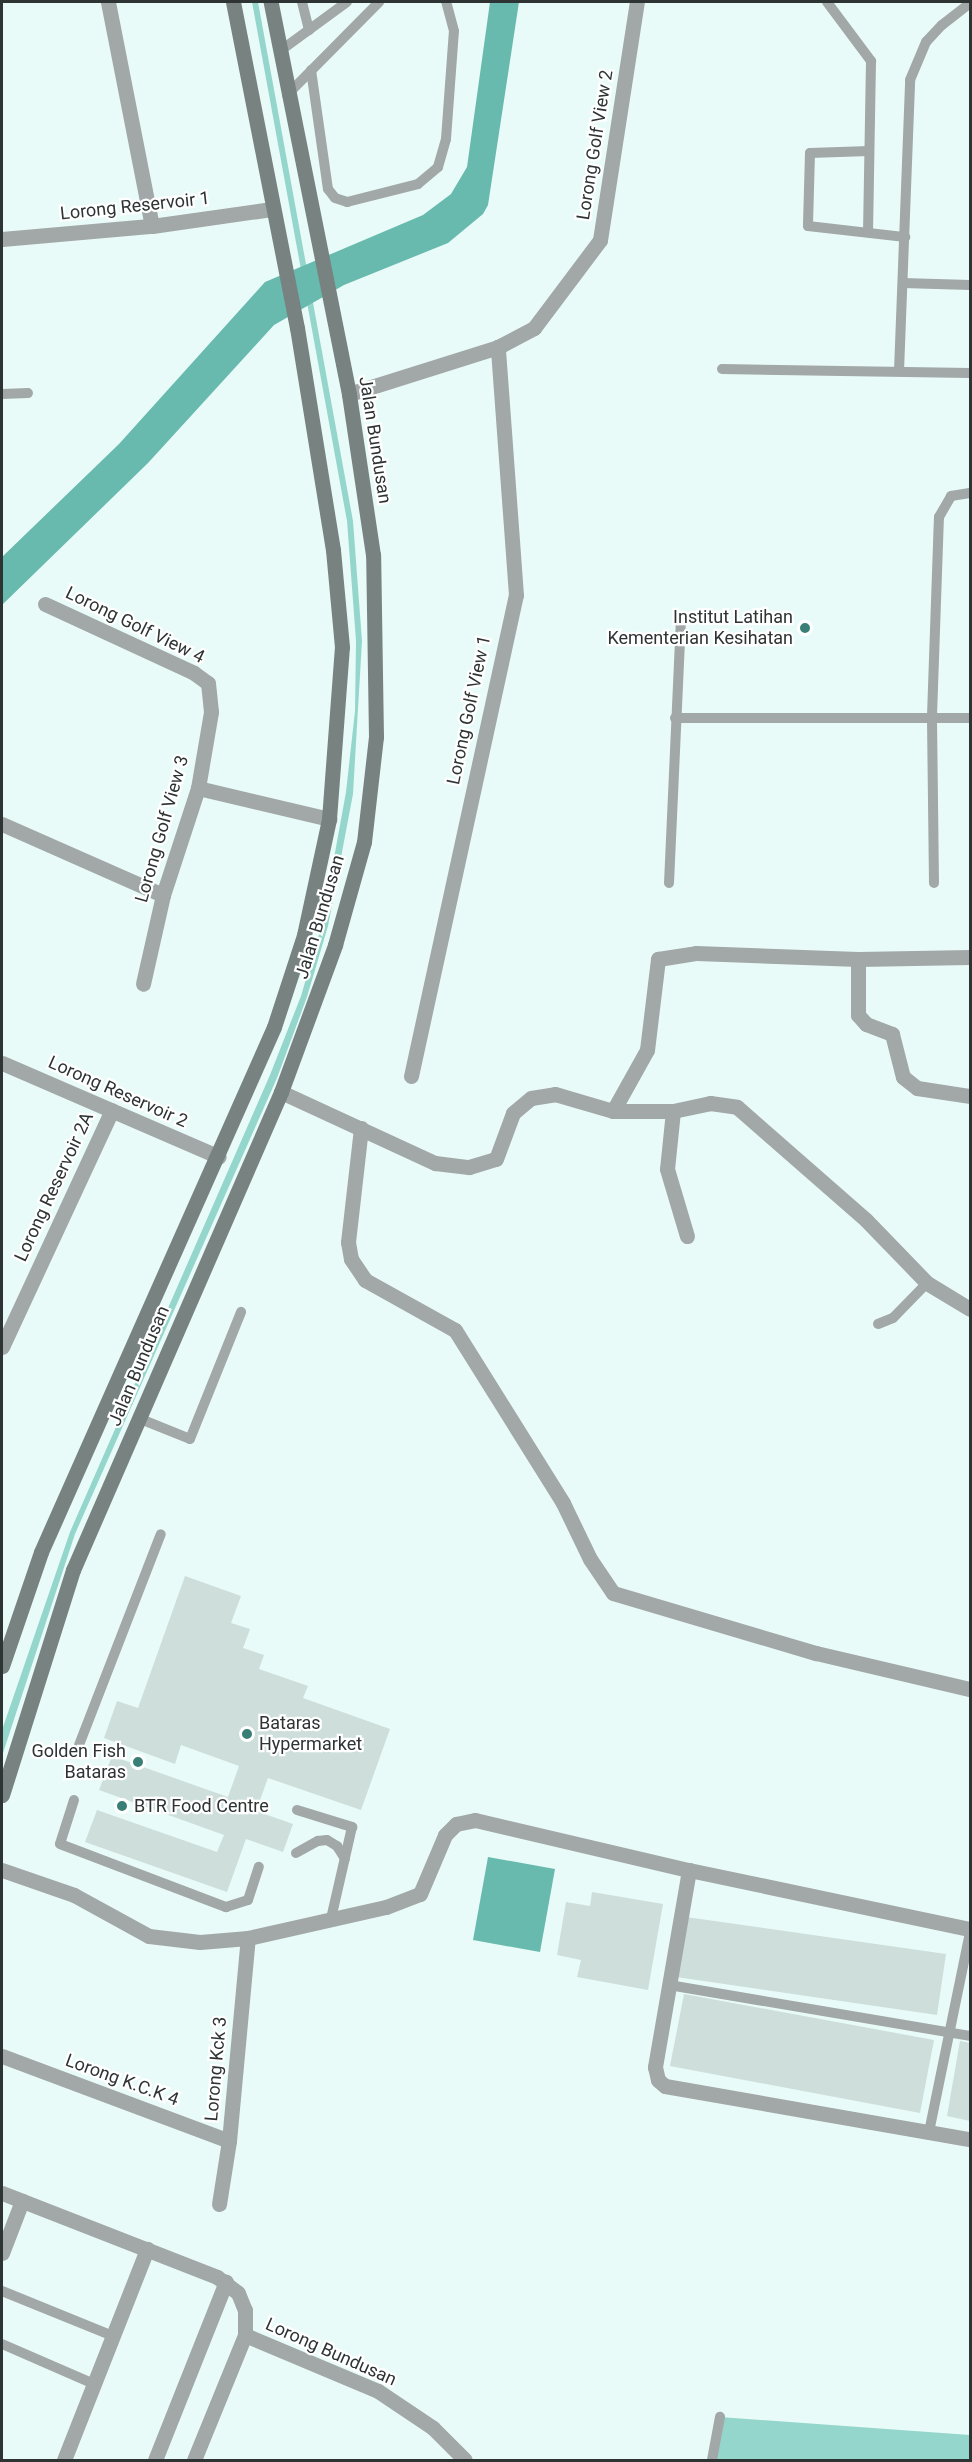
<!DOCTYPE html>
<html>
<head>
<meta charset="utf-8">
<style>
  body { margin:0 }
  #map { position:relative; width:972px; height:2462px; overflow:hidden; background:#e9fbf8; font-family:Roboto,sans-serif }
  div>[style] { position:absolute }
  .green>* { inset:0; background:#95d6cc }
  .water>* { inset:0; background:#68baaf }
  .building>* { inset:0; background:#cddedb }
  .lane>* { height:10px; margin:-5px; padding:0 5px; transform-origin:5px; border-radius:5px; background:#a1a8a7 }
  .street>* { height:15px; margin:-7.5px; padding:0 7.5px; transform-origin:7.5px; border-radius:7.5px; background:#a1a8a7 }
  .secondary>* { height:15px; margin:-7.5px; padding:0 7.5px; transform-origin:7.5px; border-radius:7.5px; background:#788381 }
  .dots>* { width:16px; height:16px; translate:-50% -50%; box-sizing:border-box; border:3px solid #fff; border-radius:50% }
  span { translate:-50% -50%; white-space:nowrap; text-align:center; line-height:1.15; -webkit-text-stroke:4.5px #fff; paint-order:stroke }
  .street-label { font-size:18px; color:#2d3433 }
  .poi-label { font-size:18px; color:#2d3433 }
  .right { translate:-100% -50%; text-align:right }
  .left { translate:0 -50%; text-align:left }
  .frame { position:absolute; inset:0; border:3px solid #2d3433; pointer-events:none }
</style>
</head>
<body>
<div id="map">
  <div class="green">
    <div style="clip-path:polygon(252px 2px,258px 2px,353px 521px,362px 641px,353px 794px,328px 926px,307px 997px,277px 1078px,75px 1534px,2px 1756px,2px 1730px,70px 1532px,270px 1075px,301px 996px,322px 924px,346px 792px,355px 711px,356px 641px,347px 521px)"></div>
    <div style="clip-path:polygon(720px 2417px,970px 2435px,970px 2460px,712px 2460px)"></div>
  </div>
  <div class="water">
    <div style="clip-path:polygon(490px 2px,519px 2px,488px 205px,483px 214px,448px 243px,344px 285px,274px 325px,148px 463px,2px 605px,2px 557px,119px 444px,265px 282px,423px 215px,451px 194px,467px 167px)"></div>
    <div style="clip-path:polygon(488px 1857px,555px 1869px,540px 1952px,473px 1940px)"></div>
  </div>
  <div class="building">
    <div style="clip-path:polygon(185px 1576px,241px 1596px,231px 1623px,250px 1629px,243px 1648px,264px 1655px,259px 1669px,308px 1686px,303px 1698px,390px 1729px,361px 1810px,268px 1778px,256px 1811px,293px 1824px,283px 1852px,246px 1839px,227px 1892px,85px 1842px,97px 1810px,217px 1852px,224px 1835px,99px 1790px,112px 1756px,228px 1797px,239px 1766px,181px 1745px,175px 1764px,104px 1738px,117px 1701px,138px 1708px)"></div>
    <div style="clip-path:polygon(592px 1892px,663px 1904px,648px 1990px,577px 1977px,581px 1960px,557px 1955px,566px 1902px,590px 1906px)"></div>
    <div style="clip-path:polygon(686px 1917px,946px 1954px,937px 2015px,676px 1977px)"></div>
    <div style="clip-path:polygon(684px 1994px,934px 2040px,920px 2113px,670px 2066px)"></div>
    <div style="clip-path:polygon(960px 2041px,970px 2043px,970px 2121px,947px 2116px)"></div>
  </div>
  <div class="lane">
    <div style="left:302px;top:2px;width:29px;rotate:76deg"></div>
    <div style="left:827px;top:2px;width:74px;rotate:53.3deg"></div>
    <div style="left:871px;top:61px;width:171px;rotate:91deg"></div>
    <div style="left:280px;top:51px;width:83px;rotate:-36.2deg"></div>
    <div style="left:311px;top:70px;width:120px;rotate:81.9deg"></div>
    <div style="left:328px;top:189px;width:11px;rotate:52deg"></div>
    <div style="left:335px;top:198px;width:13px;rotate:18deg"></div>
    <div style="left:347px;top:202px;width:73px;rotate:-14.2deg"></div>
    <div style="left:418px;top:184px;width:26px;rotate:-40deg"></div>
    <div style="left:438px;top:167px;width:29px;rotate:-74deg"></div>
    <div style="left:446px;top:139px;width:108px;rotate:-85.8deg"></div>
    <div style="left:454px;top:31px;width:30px;rotate:-105deg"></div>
    <div style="left:287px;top:95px;width:131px;rotate:-45.3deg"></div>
    <div style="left:869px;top:151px;width:59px;rotate:178.1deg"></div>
    <div style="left:810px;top:153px;width:73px;rotate:91.6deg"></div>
    <div style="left:808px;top:226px;width:98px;rotate:6.5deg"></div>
    <div style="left:903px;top:283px;width:67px;rotate:1.7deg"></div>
    <div style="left:722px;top:369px;width:248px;rotate:0.9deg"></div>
    <div style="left:899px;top:371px;width:291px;rotate:-87.8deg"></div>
    <div style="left:910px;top:80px;width:41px;rotate:-67.2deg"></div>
    <div style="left:926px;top:42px;width:23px;rotate:-47deg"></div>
    <div style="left:942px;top:25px;width:36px;rotate:-38deg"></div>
    <div style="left:2px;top:394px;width:26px;rotate:-2deg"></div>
    <div style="left:675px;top:718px;width:295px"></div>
    <div style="left:669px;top:883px;width:264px;rotate:-87.4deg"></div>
    <div style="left:934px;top:883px;width:167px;rotate:-90.7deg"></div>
    <div style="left:932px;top:716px;width:199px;rotate:-88deg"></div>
    <div style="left:939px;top:517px;width:24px;rotate:-60deg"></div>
    <div style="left:951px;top:496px;width:19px;rotate:-9deg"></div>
    <div style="left:878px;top:1324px;width:16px;rotate:-22deg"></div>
    <div style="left:893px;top:1318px;width:49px;rotate:-45.8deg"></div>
    <div style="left:138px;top:1418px;width:56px;rotate:22deg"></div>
    <div style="left:190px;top:1439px;width:137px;rotate:-68.1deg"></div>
    <div style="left:79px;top:1745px;width:226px;rotate:-68.8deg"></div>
    <div style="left:74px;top:1800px;width:46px;rotate:107.7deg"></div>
    <div style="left:60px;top:1844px;width:178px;rotate:20.8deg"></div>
    <div style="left:226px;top:1907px;width:23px;rotate:-18deg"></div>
    <div style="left:248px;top:1900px;width:35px;rotate:-72deg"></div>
    <div style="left:297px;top:1810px;width:58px;rotate:17.2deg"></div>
    <div style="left:352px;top:1827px;width:94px;rotate:102.9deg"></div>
    <div style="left:296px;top:1853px;width:25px;rotate:-29deg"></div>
    <div style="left:318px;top:1841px;width:9px;rotate:-6deg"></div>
    <div style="left:327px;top:1840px;width:12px;rotate:31deg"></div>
    <div style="left:337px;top:1846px;width:15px;rotate:58deg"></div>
    <div style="left:669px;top:1985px;width:305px;rotate:9.6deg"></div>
    <div style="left:929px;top:2132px;width:204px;rotate:-78.4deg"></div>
    <div style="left:2px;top:2291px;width:120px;rotate:22.1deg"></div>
    <div style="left:2px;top:2344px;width:100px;rotate:23.5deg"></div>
    <div style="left:712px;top:2460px;width:44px;rotate:-79.5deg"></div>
  </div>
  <div class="street">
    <div style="left:108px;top:2px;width:228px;rotate:78.9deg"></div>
    <div style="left:2px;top:239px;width:151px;rotate:-5deg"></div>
    <div style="left:152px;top:226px;width:121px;rotate:-8.1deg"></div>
    <div style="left:349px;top:394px;width:156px;rotate:-17.5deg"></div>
    <div style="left:498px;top:347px;width:41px;rotate:-27.8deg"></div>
    <div style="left:534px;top:328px;width:110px;rotate:-53.1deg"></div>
    <div style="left:600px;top:240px;width:241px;rotate:-81.2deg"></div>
    <div style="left:45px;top:604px;width:164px;rotate:24.8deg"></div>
    <div style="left:194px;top:673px;width:17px;rotate:36deg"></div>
    <div style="left:208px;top:683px;width:29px;rotate:84deg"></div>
    <div style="left:211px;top:712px;width:77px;rotate:99.7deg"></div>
    <div style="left:198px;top:788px;width:113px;rotate:108.1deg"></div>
    <div style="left:163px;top:895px;width:91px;rotate:102.7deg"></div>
    <div style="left:198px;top:788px;width:135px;rotate:13.3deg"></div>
    <div style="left:2px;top:824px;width:176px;rotate:23.8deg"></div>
    <div style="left:858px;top:959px;width:56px;rotate:90deg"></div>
    <div style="left:858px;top:1015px;width:12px;rotate:48deg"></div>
    <div style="left:866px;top:1024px;width:28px;rotate:21deg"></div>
    <div style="left:892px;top:1034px;width:44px;rotate:75.7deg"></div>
    <div style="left:903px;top:1077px;width:18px;rotate:38deg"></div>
    <div style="left:917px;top:1088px;width:54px;rotate:8.6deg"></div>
    <div style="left:2px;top:1063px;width:236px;rotate:23.4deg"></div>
    <div style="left:411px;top:1076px;width:492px;rotate:-77.7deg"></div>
    <div style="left:516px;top:595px;width:249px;rotate:-94.2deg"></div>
    <div style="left:281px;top:1092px;width:170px;rotate:24.8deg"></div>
    <div style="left:435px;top:1163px;width:34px;rotate:7deg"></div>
    <div style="left:469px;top:1167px;width:28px;rotate:-17deg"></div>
    <div style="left:496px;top:1159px;width:49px;rotate:-69.7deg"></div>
    <div style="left:513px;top:1113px;width:23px;rotate:-40deg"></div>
    <div style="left:531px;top:1098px;width:24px;rotate:-9deg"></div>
    <div style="left:555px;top:1094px;width:60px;rotate:16.3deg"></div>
    <div style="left:613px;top:1111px;width:60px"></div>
    <div style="left:673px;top:1111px;width:38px;rotate:-12deg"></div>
    <div style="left:710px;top:1103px;width:27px;rotate:8deg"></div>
    <div style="left:737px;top:1107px;width:171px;rotate:41.2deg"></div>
    <div style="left:866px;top:1220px;width:88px;rotate:45.9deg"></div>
    <div style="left:927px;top:1283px;width:50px;rotate:31.2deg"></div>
    <div style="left:613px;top:1111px;width:70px;rotate:-60.9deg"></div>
    <div style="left:647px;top:1050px;width:92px;rotate:-83.1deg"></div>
    <div style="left:658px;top:959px;width:38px;rotate:-9deg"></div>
    <div style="left:696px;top:953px;width:162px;rotate:2.1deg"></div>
    <div style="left:858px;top:959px;width:112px;rotate:-1deg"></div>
    <div style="left:673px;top:1111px;width:58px;rotate:95.9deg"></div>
    <div style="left:667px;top:1169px;width:70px;rotate:73.4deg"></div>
    <div style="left:361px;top:1128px;width:115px;rotate:96.5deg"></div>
    <div style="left:348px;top:1242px;width:17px;rotate:80deg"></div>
    <div style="left:351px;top:1259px;width:25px;rotate:56deg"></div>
    <div style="left:365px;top:1280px;width:103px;rotate:29.1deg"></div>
    <div style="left:455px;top:1330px;width:204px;rotate:58deg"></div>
    <div style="left:563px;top:1503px;width:62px;rotate:64.3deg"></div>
    <div style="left:590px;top:1559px;width:41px;rotate:55.9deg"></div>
    <div style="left:613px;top:1593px;width:212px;rotate:16.5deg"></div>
    <div style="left:816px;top:1653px;width:158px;rotate:13.2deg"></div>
    <div style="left:2px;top:1347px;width:261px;rotate:-65.1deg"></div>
    <div style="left:2px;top:1870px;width:76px;rotate:19.1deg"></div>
    <div style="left:74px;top:1895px;width:85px;rotate:28.7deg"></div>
    <div style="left:149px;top:1936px;width:51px;rotate:6.7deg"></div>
    <div style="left:200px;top:1942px;width:48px;rotate:-4.8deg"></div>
    <div style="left:248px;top:1938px;width:141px;rotate:-12.7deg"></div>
    <div style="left:386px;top:1907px;width:36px;rotate:-21deg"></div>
    <div style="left:420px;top:1894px;width:64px;rotate:-67deg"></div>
    <div style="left:445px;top:1835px;width:16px;rotate:-45deg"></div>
    <div style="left:456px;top:1824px;width:19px;rotate:-12deg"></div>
    <div style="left:475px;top:1820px;width:220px;rotate:13.2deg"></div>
    <div style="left:689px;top:1870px;width:287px;rotate:11.9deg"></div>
    <div style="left:689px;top:1870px;width:200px;rotate:99.8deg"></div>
    <div style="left:655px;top:2067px;width:13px;rotate:77deg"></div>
    <div style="left:658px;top:2080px;width:9px;rotate:41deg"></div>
    <div style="left:665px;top:2086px;width:310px;rotate:9.9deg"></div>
    <div style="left:2px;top:2056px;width:242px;rotate:20.5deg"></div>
    <div style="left:2px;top:2193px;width:231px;rotate:21.3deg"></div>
    <div style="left:217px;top:2277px;width:26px;rotate:37deg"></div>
    <div style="left:238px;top:2293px;width:18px;rotate:68deg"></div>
    <div style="left:245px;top:2310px;width:25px;rotate:90deg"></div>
    <div style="left:245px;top:2335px;width:135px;rotate:112.2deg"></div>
    <div style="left:219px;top:2204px;width:64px;rotate:-81deg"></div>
    <div style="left:229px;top:2141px;width:204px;rotate:-84.7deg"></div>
    <div style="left:2px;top:2253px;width:56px;rotate:-69deg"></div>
    <div style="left:245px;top:2335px;width:144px;rotate:22.8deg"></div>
    <div style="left:378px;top:2391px;width:66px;rotate:33.9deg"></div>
    <div style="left:433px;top:2428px;width:45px;rotate:45deg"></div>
    <div style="left:64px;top:2460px;width:227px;rotate:-68.5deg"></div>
    <div style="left:155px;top:2460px;width:192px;rotate:-68.3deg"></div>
  </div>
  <div class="secondary">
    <div style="left:2px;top:1666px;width:120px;rotate:-71.1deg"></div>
    <div style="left:41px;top:1552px;width:574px;rotate:-66.07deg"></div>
    <div style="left:274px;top:1027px;width:97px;rotate:-71.9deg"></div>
    <div style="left:304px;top:935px;width:119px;rotate:-77.8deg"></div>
    <div style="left:329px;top:819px;width:172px;rotate:-85.7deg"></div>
    <div style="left:342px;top:647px;width:97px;rotate:-95.3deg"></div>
    <div style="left:333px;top:550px;width:225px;rotate:-99.2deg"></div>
    <div style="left:297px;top:328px;width:332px;rotate:-101.1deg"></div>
    <div style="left:2px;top:1795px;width:236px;rotate:-72.5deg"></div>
    <div style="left:73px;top:1570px;width:521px;rotate:-66.48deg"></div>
    <div style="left:281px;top:1092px;width:157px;rotate:-69.8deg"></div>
    <div style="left:335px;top:945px;width:107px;rotate:-74.3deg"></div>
    <div style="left:364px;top:842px;width:106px;rotate:-83.5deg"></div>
    <div style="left:376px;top:737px;width:182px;rotate:-90.9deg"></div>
    <div style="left:373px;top:555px;width:163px;rotate:-98.5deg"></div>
    <div style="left:349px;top:394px;width:400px;rotate:-101.3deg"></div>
  </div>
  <div class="dots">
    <div style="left:805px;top:628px;background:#397f76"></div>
    <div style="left:247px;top:1734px;background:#397f76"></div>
    <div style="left:138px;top:1762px;background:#397f76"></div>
    <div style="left:122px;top:1806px;background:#397f76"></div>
  </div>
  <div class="street-label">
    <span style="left:595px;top:145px;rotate:-81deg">Lorong Golf View 2</span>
    <span style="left:135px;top:206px;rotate:-6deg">Lorong Reservoir 1</span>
    <span style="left:375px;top:440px;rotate:81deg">Jalan Bundusan</span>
    <span style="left:135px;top:625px;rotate:26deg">Lorong Golf View 4</span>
    <span style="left:469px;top:710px;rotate:-78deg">Lorong Golf View 1</span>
    <span style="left:162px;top:829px;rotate:-74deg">Lorong Golf View 3</span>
    <span style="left:320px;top:917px;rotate:-73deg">Jalan Bundusan</span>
    <span style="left:118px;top:1092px;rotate:24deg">Lorong Reservoir 2</span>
    <span style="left:54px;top:1187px;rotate:-65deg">Lorong Reservoir 2A</span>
    <span style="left:139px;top:1366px;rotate:-67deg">Jalan Bundusan</span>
    <span style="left:216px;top:2069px;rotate:-85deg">Lorong Kck 3</span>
    <span style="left:122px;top:2080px;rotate:20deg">Lorong K.C.K 4</span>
    <span style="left:331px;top:2352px;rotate:24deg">Lorong Bundusan</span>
  </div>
  <div class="poi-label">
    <span class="right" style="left:793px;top:628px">Institut Latihan<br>Kementerian Kesihatan</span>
    <span class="left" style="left:259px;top:1734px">Bataras<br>Hypermarket</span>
    <span class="right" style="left:126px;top:1762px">Golden Fish<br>Bataras</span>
    <span class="left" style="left:134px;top:1806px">BTR Food Centre</span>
  </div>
  <div class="frame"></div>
</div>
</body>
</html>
